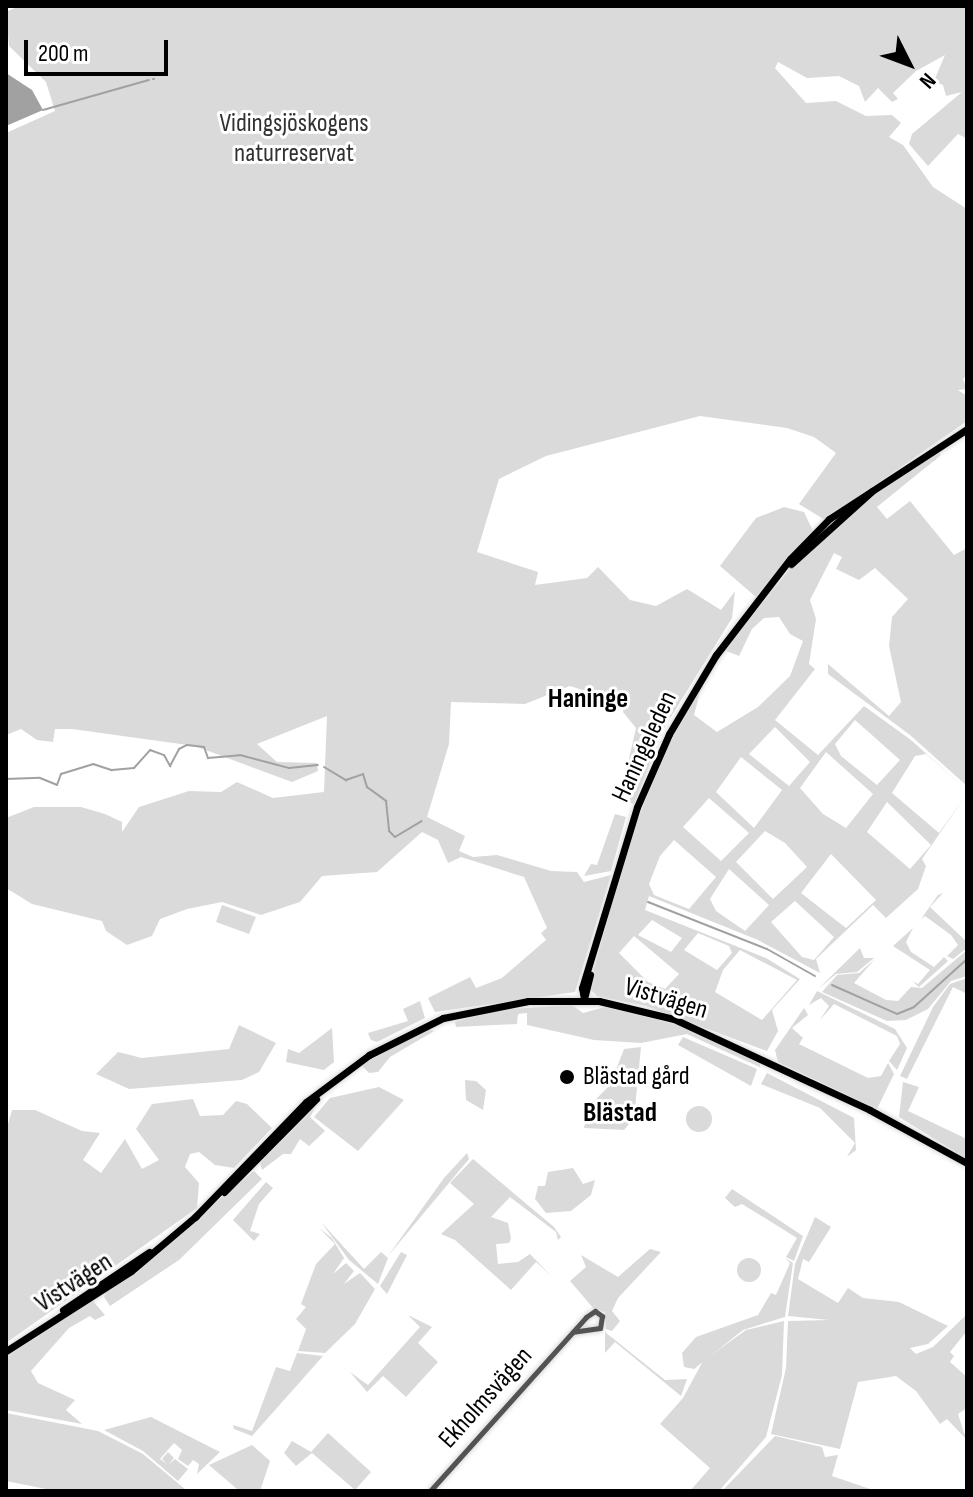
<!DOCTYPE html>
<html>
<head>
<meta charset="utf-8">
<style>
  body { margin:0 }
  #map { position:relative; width:973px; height:1497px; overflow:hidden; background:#fff; font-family:"Sofia Sans Condensed",sans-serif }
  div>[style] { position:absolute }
  .green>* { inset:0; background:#dadada }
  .round { border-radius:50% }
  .water>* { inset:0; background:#a1a1a1 }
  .stream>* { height:2px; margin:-1px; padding:0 1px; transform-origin:1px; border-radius:1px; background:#a1a1a1 }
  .roads { filter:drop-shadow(0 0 2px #dbdbdb) drop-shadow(0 0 2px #dbdbdb) }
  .minor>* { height:5px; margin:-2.5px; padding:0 2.5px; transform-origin:2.5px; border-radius:2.5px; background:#535353 }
  .major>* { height:7px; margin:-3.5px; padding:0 3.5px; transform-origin:3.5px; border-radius:3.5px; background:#000 }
  .dots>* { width:22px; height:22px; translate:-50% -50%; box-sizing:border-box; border:4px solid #fff; border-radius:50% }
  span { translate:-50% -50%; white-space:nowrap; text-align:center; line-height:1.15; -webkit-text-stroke:6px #fff; paint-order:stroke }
  .park-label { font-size:26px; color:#313131 }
  .street-label { font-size:26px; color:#000 }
  .poi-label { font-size:26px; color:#000 }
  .left { translate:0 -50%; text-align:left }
  .neighbourhood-label { font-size:28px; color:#000; font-weight:700 }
  .frame { position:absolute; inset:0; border:8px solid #000; pointer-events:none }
  .north { position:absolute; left:869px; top:24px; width:80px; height:80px; -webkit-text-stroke:6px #fff; paint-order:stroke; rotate:132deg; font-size:22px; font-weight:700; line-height:32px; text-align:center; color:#000 }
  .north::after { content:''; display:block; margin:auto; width:28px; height:36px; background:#000; clip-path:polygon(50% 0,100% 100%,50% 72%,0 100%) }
  .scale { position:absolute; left:24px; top:40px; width:144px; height:36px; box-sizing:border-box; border:4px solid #000; border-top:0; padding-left:10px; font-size:24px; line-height:28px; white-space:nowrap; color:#000; -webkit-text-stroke:6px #fff; paint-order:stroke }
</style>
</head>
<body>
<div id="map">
  <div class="green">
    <div style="clip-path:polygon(19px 6px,967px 6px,967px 139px,958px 134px,928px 166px,909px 144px,912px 134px,962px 92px,946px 96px,943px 85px,934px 81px,945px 55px,916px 71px,893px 93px,898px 99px,892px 102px,878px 88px,865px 102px,859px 86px,839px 76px,807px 78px,778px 62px,775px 68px,806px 103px,836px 101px,866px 116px,892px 115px,901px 123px,889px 137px,903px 145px,933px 187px,967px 209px,967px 375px,963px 379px,967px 389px,958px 390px,967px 396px,967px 421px,825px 520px,799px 504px,836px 453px,814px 437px,787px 428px,700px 416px,546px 456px,499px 479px,477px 552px,538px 572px,535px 585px,587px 578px,598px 567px,630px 600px,656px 606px,687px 589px,721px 610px,735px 591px,732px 618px,664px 728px,634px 804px,620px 799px,636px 728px,623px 712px,624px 703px,570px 686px,525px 704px,451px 702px,449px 744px,427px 817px,465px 836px,459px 851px,473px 857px,497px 855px,551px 871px,577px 872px,584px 882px,611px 875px,575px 992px,435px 1012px,428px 998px,470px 977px,476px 988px,502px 978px,546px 940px,541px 933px,547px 928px,524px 877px,461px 857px,448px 863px,438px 840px,422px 832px,377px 872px,322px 876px,300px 902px,261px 915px,222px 902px,187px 909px,160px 919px,152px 936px,127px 945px,106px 931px,102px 921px,32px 904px,6px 888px,6px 818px,34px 807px,81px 807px,105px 814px,122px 822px,122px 832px,139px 807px,189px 791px,221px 792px,237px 782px,273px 798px,324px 792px,327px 716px,257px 744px,277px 762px,317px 763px,318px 771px,292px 782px,195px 746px,72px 729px,55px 729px,53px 742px,37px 740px,21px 729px,6px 735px,6px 133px,55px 111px,46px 82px,9px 46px,6px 12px)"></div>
    <div style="clip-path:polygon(evenodd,938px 451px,941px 455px,877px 507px,887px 519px,910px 501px,954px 555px,967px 548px,967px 786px,910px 735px,828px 674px,828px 664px,889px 716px,901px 702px,889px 646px,892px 617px,908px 599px,875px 568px,859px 580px,836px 569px,842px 557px,834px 553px,810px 600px,816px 619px,809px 664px,815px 669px,775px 720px,818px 755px,864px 706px,911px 740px,967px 790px,926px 754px,915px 756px,892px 793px,939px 833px,967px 794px,922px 859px,926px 866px,918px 889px,886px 918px,873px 905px,816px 959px,820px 973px,758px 940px,649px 896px,645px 910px,766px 958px,800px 979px,772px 1010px,778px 1031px,767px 1051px,646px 1006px,597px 996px,591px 990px,594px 969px,629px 841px,671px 737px,702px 684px,694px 715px,717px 732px,758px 707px,790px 676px,803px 641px,790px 634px,779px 617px,764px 618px,752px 629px,739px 656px,724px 650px,794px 564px,869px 498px,938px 451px,855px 720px,900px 760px,877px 785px,841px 756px,835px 744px,855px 720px,938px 451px,775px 727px,810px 762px,789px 786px,749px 754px,775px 727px,938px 451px,826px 752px,873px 794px,846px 828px,823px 814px,800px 788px,826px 752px,938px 451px,741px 757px,782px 790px,754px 828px,716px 792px,741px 757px,938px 451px,709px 798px,749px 833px,721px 861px,683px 827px,709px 798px,938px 451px,887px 802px,931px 845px,910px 869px,867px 832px,887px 802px,938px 451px,765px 831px,785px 843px,807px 867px,773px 899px,736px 862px,765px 831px,938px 451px,674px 840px,716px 877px,689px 909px,654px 895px,649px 884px,660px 856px,674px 840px,938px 451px,831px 854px,876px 900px,846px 928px,801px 893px,831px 854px,938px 451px,729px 869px,769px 905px,745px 931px,716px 911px,710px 899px,729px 869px,938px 451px,795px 901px,834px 937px,814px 960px,802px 957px,771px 922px,795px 901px,938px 451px,652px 920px,682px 938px,671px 952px,638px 935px,652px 920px,938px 451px,698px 933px,729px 946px,732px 953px,717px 970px,684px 950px,698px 933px,938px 451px,634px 936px,679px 974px,665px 989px,648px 982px,619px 953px,634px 936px,938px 451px,740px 950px,797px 980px,762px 1020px,715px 992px,723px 970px,740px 950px)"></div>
    <div style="clip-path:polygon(784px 507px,804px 512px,813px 531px,756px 597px,720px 566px,756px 518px)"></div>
    <div style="clip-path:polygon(615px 814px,626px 817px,611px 871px,584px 876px,591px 864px,597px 865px)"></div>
    <div style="clip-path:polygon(943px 893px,930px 907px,967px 942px,967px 948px,953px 959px,947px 956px,958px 945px,951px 935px,925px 916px,921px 919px,938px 895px)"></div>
    <div style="clip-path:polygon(222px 905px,256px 917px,249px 934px,216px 922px)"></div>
    <div style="clip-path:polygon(913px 928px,906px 942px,911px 952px,934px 967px,944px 957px,948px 961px,919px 987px,912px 981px,918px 984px,930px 970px,893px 946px)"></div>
    <div style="clip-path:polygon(860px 948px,864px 958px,874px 958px,857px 972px,836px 974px,818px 989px)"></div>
    <div style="clip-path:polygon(967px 950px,967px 976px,951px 981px,928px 1009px,906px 1020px,887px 1021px,822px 992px,837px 975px,859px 973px,875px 959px,854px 983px,886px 1000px,898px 1001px,911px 987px,922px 988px)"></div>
    <div style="clip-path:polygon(967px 978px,967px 994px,953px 987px,907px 1079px,900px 1076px,933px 1007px,950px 984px)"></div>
    <div style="clip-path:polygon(817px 991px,895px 1029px,907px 1048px,897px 1070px,889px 1061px,900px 1044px,897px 1036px,834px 1004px,820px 1020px,829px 1006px,821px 998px,809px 1005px)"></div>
    <div style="clip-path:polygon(420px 1001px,425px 1018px,377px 1042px,371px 1040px,368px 1033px,408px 1021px,403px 1009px)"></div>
    <div style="clip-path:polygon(572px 1005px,583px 1013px,605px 1007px,682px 1026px,760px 1062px,760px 1067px,687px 1034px,641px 1043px,594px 1040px,527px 1025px,527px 1013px,518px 1014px,517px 1024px,456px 1027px,455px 1022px,496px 1010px)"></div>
    <div style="clip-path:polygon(804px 1008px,808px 1015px,792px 1028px,803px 1038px,799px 1044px,868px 1078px,881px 1076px,888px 1063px,894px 1074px,877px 1109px,778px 1062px,775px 1050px)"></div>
    <div style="clip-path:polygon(239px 1025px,276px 1043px,259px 1072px,242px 1080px,129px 1089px,96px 1074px,118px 1052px,142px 1058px,229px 1049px)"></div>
    <div style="clip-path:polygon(332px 1028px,334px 1062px,324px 1070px,286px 1062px,288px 1049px,299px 1053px)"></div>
    <div style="clip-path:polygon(429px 1029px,434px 1031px,390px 1057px,378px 1072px,369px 1073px,361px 1065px)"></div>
    <div style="clip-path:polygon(683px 1037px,757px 1069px,751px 1086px,678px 1045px)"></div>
    <div style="clip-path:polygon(641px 1047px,634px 1118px,624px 1130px,584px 1128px,589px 1106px,610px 1085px,624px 1049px)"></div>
    <div style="clip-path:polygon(767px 1073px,854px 1118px,856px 1150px,847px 1157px,855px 1143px,820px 1108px,761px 1084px)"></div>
    <div style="clip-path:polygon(465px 1080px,476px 1081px,486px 1090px,483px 1110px,466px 1100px)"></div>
    <div style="clip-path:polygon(903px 1082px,919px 1087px,908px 1111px,967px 1139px,967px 1159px,899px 1117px)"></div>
    <div style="clip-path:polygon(379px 1087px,404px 1100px,358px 1151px,314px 1117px,330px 1098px)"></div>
    <div style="clip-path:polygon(193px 1099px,200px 1116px,223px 1115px,236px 1101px,247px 1104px,272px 1128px,234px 1168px,215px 1165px,199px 1152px,190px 1154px,185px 1167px,199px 1183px,197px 1208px,6px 1343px,6px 1131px,12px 1110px,35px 1110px,82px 1131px,100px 1133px,83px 1160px,101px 1173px,125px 1139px,142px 1169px,159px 1160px,136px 1129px,152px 1104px)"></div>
    <div style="clip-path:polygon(316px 1106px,310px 1117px,325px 1131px,309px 1146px,300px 1139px,291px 1154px,283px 1154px,262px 1170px,260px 1163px)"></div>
    <div class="round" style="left:686px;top:1106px;width:26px;height:26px"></div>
    <div style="clip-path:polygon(467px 1153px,469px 1159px,388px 1256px,444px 1178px)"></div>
    <div style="clip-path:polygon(473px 1159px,554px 1227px,561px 1237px,558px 1240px,556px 1232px,510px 1197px,491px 1217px,508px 1223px,511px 1238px,509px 1243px,496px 1244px,498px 1264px,518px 1262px,530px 1254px,551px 1276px,536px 1262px,511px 1290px,455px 1240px,441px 1234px,474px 1204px,450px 1183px)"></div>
    <div style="clip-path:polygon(573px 1168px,583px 1184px,595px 1180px,591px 1195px,571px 1211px,546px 1213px,535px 1199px,538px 1186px,545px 1186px,548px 1172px)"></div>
    <div style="clip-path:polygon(254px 1171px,262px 1179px,179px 1260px,110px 1306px,104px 1297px,107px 1290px)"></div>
    <div style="clip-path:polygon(266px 1182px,273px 1188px,259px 1204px,250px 1231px,260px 1234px,254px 1241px,233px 1220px)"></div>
    <div style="clip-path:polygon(732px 1189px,803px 1236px,794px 1261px,786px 1257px,797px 1238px,742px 1204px,735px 1207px,725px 1198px)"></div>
    <div style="clip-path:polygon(815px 1217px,831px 1227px,809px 1262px,803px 1259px,798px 1279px,838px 1303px,848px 1288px,863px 1298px,899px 1302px,948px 1326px,928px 1344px,910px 1348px,916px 1354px,933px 1347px,967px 1314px,967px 1331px,950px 1352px,954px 1356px,950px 1362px,967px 1377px,967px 1408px,958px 1414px,966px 1439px,947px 1419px,940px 1424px,916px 1391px,896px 1376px,858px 1382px,840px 1449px,771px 1434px,786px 1368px,788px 1321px,829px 1320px,788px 1316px,795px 1264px)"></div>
    <div style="clip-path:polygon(321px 1222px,364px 1269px,381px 1252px,388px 1258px,378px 1284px,349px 1260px)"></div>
    <div style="clip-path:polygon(319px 1228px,332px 1238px,344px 1258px,333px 1274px,346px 1263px,354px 1271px,344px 1284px,360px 1273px,375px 1289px,355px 1324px,325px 1353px,298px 1351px,306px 1329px,296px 1319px,306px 1307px,301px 1304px,316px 1264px,335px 1244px)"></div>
    <div style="clip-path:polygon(650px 1249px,661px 1252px,618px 1298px,612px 1311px,620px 1321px,612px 1331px,606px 1329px,605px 1312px,594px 1309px,570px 1281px,586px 1267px,581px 1255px,618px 1277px)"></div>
    <div style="clip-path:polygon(401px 1252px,407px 1255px,387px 1294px,380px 1286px)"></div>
    <div class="round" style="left:737px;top:1258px;width:24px;height:24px"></div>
    <div style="clip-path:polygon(785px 1258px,793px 1263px,785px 1317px,743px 1330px,694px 1369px,684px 1367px,682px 1353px,696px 1337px,758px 1315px,771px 1293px,776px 1295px,790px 1263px)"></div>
    <div style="clip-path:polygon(92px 1300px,105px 1315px,95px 1320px,90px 1316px,69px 1328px,31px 1371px,38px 1383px,75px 1400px,66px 1410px,82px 1424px,6px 1410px,6px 1357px)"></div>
    <div style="clip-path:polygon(408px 1315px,432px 1327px,418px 1343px,438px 1362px,406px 1397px,383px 1376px,367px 1392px,350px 1372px,368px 1385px,420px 1327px)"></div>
    <div style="clip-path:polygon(784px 1321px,782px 1375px,766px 1437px,719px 1491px,690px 1491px,710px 1468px,660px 1424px,683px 1398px,703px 1361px,746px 1330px)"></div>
    <div style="clip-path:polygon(605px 1332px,665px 1380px,687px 1379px,681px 1396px,615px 1342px,605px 1353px)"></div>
    <div style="clip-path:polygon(297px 1353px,323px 1356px,252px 1436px,234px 1429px,233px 1425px,252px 1431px,276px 1367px,290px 1371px)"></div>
    <div style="clip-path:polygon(6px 1413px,98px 1431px,143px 1454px,185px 1489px,56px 1491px,6px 1481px)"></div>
    <div style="clip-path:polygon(151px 1417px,220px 1452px,197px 1474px,199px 1464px,193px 1460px,188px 1466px,178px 1459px,182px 1450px,174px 1443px,160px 1459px,167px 1464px,162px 1459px,168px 1452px,174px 1458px,168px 1465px,175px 1459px,188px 1469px,178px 1481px,143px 1451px,104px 1430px)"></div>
    <div style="clip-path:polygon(328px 1433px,371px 1472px,355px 1490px,312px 1453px,296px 1466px,284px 1453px,292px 1441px,311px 1452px)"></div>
    <div style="clip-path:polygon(775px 1436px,822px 1447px,825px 1457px,838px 1455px,832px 1476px,876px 1491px,722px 1491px)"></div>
    <div style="clip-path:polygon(252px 1445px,270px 1461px,260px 1491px,237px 1489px,209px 1465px)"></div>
  </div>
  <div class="water">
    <div style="clip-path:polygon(6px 73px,32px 90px,43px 110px,6px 126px)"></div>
  </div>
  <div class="stream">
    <div style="left:153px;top:79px;width:1px"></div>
    <div style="left:43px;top:110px;width:110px;rotate:-15.8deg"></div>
    <div style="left:324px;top:767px;width:26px;rotate:31deg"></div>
    <div style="left:346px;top:780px;width:18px;rotate:-19deg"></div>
    <div style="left:363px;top:774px;width:14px;rotate:73deg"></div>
    <div style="left:367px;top:787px;width:24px;rotate:36deg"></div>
    <div style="left:386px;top:801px;width:30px;rotate:84deg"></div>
    <div style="left:389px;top:831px;width:8px;rotate:45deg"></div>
    <div style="left:395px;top:837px;width:31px;rotate:-31deg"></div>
    <div style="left:6px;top:779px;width:34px;rotate:-2deg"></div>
    <div style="left:40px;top:778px;width:18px;rotate:22deg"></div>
    <div style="left:57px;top:785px;width:12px;rotate:-70deg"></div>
    <div style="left:61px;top:774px;width:34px;rotate:-17deg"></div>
    <div style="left:93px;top:764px;width:20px;rotate:18deg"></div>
    <div style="left:112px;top:770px;width:22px;rotate:-5deg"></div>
    <div style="left:134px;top:768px;width:24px;rotate:-48deg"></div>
    <div style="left:150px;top:750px;width:15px;rotate:20deg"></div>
    <div style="left:164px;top:755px;width:13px;rotate:61deg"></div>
    <div style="left:170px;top:766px;width:19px;rotate:-62deg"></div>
    <div style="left:179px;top:749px;width:9px;rotate:-27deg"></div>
    <div style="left:187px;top:745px;width:17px;rotate:7deg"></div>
    <div style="left:204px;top:747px;width:12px;rotate:70deg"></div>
    <div style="left:208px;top:758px;width:32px;rotate:-5deg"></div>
    <div style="left:240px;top:755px;width:51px;rotate:14.9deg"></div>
    <div style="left:289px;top:768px;width:29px;rotate:-6deg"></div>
    <div style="left:648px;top:902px;width:128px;rotate:21.6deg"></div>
    <div style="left:767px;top:949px;width:55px;rotate:29.4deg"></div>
    <div style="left:832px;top:985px;width:71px;rotate:24deg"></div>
    <div style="left:897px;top:1014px;width:18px;rotate:-22deg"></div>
    <div style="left:914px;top:1007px;width:72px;rotate:-42.2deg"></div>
  </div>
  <div class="roads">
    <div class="minor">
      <div style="left:430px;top:1491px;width:234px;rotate:-48.1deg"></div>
      <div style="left:586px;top:1317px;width:11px;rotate:-34deg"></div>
      <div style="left:595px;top:1311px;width:9px;rotate:36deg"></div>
      <div style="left:602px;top:1316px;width:12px;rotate:99deg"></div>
      <div style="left:600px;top:1328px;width:27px;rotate:172deg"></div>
    </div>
    <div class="major">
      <div style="left:791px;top:564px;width:108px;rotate:-42deg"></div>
      <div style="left:584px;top:999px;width:11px;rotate:-100deg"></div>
      <div style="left:582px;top:988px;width:189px;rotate:-73.1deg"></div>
      <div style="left:637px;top:807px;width:80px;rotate:-66.3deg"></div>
      <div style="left:669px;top:734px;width:92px;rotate:-59.3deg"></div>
      <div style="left:716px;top:655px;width:121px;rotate:-52.4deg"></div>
      <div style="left:790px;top:559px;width:56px;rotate:-45.7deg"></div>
      <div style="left:829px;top:519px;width:165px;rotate:-33.1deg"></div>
      <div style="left:584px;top:999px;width:25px;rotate:-76deg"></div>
      <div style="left:224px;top:1192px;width:131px;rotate:-45.3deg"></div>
      <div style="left:195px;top:1217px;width:160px;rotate:-46deg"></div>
      <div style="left:306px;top:1102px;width:79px;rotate:-36.7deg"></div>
      <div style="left:369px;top:1055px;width:83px;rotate:-26.6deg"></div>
      <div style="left:443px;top:1018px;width:87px;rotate:-11.3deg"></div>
      <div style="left:528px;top:1001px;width:71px"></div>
      <div style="left:599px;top:1001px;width:77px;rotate:13.5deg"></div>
      <div style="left:674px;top:1019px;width:216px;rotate:24.9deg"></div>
      <div style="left:870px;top:1110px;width:111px;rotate:28.7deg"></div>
      <div style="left:63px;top:1310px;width:104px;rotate:-34deg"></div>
      <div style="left:6px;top:1351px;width:148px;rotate:-32.6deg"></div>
      <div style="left:131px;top:1271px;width:85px;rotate:-40.2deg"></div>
    </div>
  </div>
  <div class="dots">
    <div style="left:567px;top:1077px;background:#000"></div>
  </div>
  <div class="park-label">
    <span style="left:294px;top:139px">Vidingsjöskogens<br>naturreservat</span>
  </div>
  <div class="street-label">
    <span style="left:645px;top:747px;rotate:-65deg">Haningeleden</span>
    <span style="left:666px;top:999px;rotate:17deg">Vistvägen</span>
    <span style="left:74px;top:1283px;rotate:-33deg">Vistvägen</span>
    <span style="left:486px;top:1398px;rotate:-48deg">Ekholmsvägen</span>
  </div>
  <div class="poi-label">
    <span class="left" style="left:583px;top:1077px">Blästad gård</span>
  </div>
  <div class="neighbourhood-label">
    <span style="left:588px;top:699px">Haninge</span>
    <span style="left:620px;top:1113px">Blästad</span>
  </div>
  <div class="frame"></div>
  <div class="north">N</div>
  <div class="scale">200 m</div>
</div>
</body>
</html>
